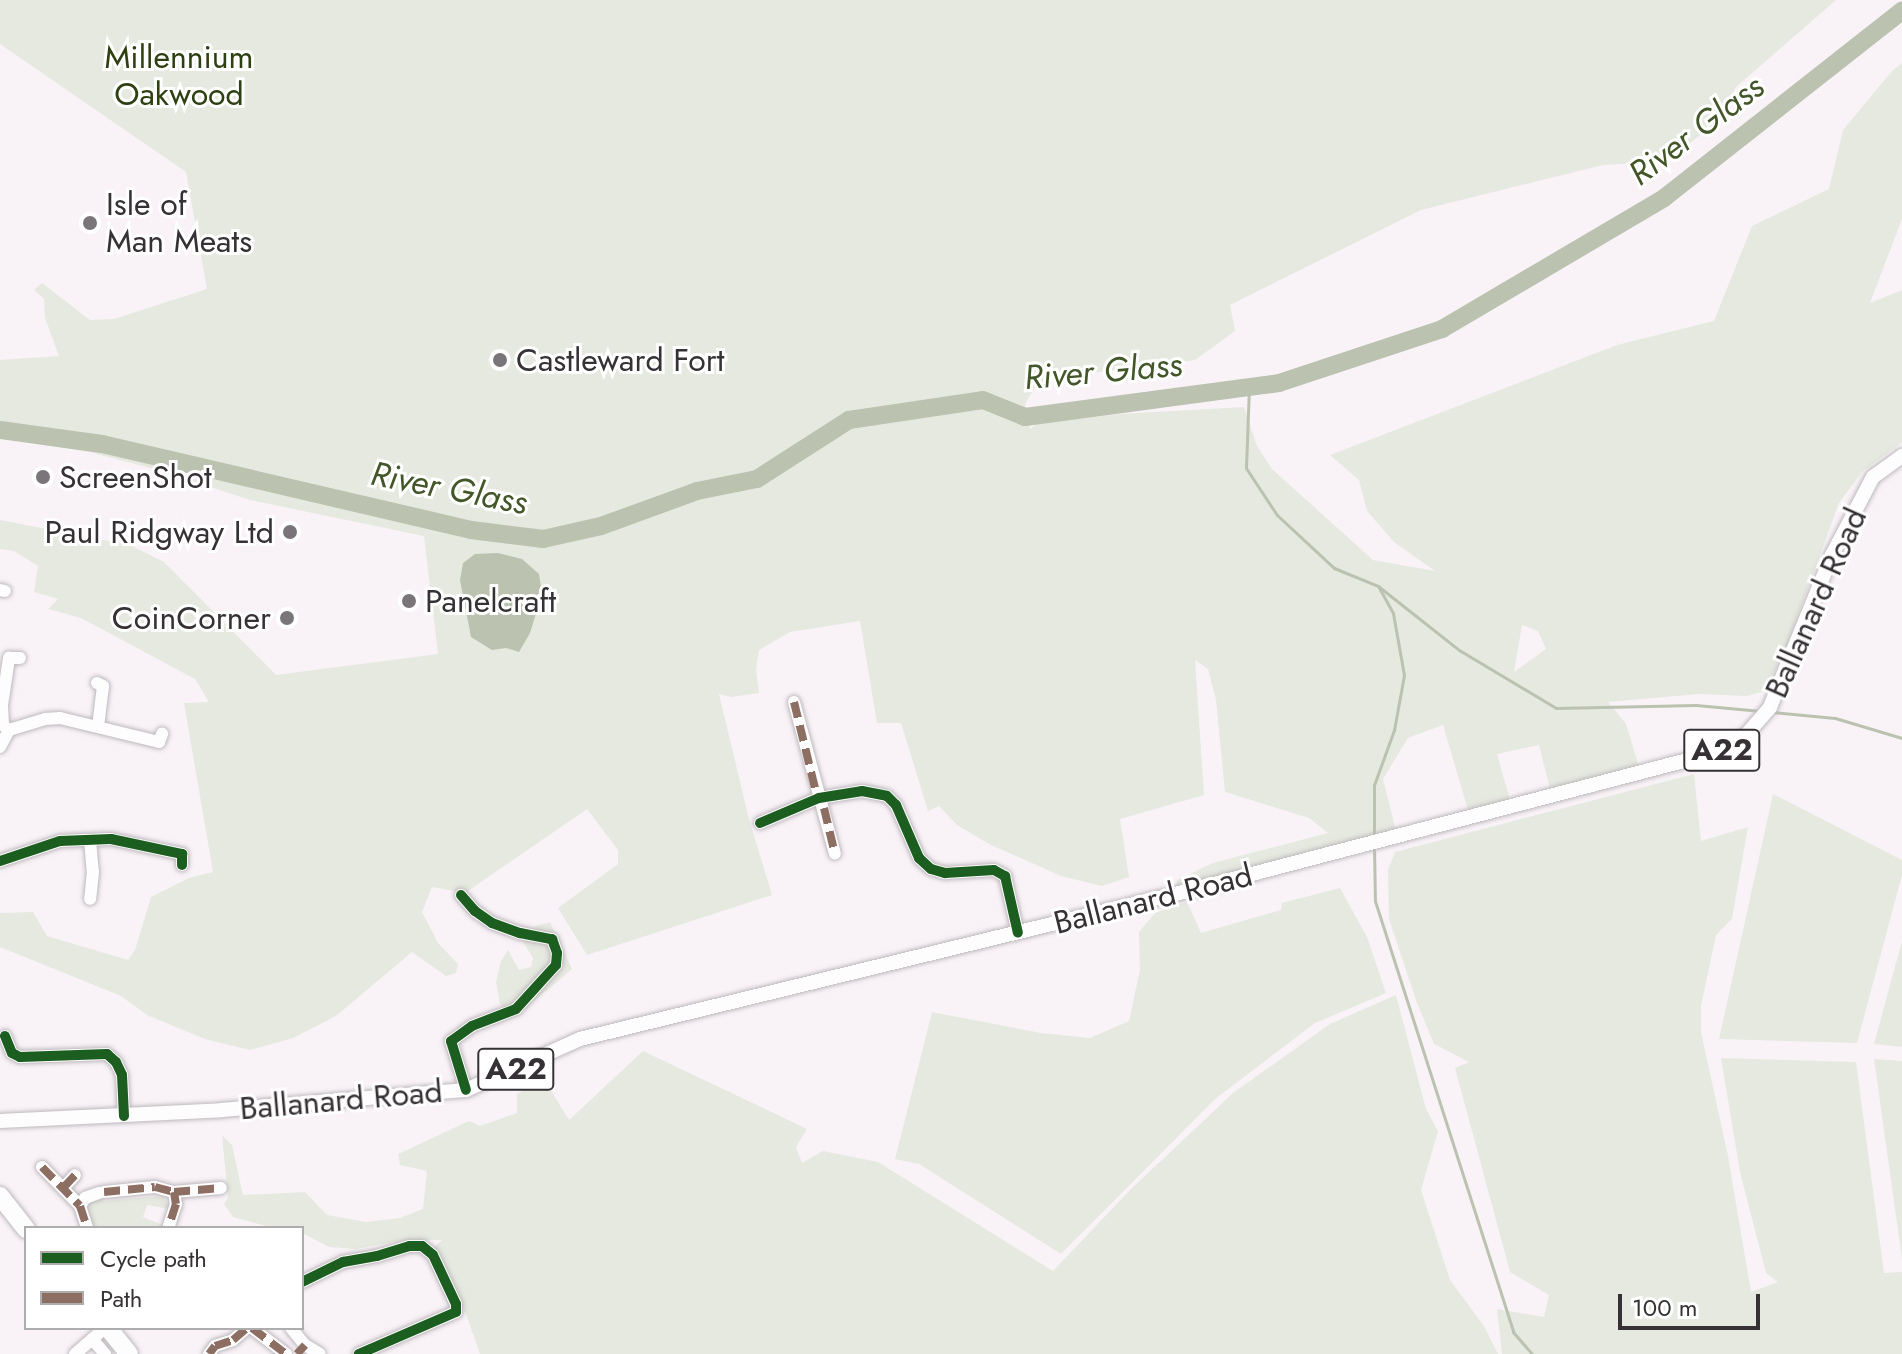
<!DOCTYPE html>
<html>
<head>
<meta charset="utf-8">
<style>
  body { margin:0 }
  #map { position:relative; width:1902px; height:1354px; overflow:hidden; background:#f9f3f8; font-family:Jost,sans-serif }
  div>[style] { position:absolute }
  .green>* { inset:0; background:#e6e9df }
  .water>* { inset:0; background:#bbc2b0 }
  .stream>* { height:3px; margin:-1.5px; padding:0 1.5px; transform-origin:1.5px; border-radius:1.5px; background:#bbc2b0 }
  .river>* { height:18px; margin:-9px; padding:0 9px; transform-origin:9px; border-radius:9px; background:#bbc2b0 }
  .roads { filter:drop-shadow(0 0 2px #beb9bd) drop-shadow(0 0 2px #beb9bd) }
  .minor>* { height:12px; margin:-6px; padding:0 6px; transform-origin:6px; border-radius:6px; background:#fefdfe }
  .major>* { height:14px; margin:-7px; padding:0 7px; transform-origin:7px; border-radius:7px; background:#fefdfe }
  .highway>* { height:18px; margin:-9px; padding:0 9px; transform-origin:9px; border-radius:9px; background:#fefdfe }
  .quiet>* { height:8px; margin-top:-4px; transform-origin:0; background:repeating-linear-gradient(90deg,#8d6e63 0 16px,transparent 0 24px) }
  .cycleway>* { height:10px; margin:-5px; padding:0 5px; transform-origin:5px; border-radius:5px; background:#1b5e20 }
  .dots>* { width:22px; height:22px; translate:-50% -50%; box-sizing:border-box; border:4px solid #fff; border-radius:50% }
  span { translate:-50% -50%; white-space:nowrap; text-align:center; line-height:1.15; -webkit-text-stroke:6px #fff; paint-order:stroke }
  .shield-label span { padding:2px 6px; background:#fff; border:2px solid; border-radius:6px; -webkit-text-stroke-width:0 }
  .shield-label { font-size:30px; color:#353134; font-weight:700 }
  .park-label { font-size:32px; color:#2e4012 }
  .poi-label { font-size:32px; color:#353134 }
  .left { translate:0 -50%; text-align:left }
  .right { translate:-100% -50%; text-align:right }
  .street-label { font-size:32px; color:#353134 }
  .water-label { font-size:34px; color:#435629; font-style:italic }
  .legend { position:absolute; left:24px; top:1226px; width:280px; height:104px; box-sizing:border-box; background:#fff; border:2px solid #aeadae; margin:0; padding:10px 14px; list-style:none; font-size:24px; color:#353134 }
  .legend li { display:flex; align-items:center; gap:16px; height:40px }
  .legend b { width:40px; border:2px solid #aeadae }
  .scale { position:absolute; left:1618px; top:1294px; width:142px; height:36px; box-sizing:border-box; border:4px solid #353134; border-top:0; padding-left:10px; font-size:24px; line-height:28px; white-space:nowrap; color:#353134; -webkit-text-stroke:6px #fff; paint-order:stroke }
</style>
</head>
<body>
<div id="map">
  <div class="green">
    <div style="clip-path:polygon(evenodd,0 0,1836px 0,1736px 87px,1719px 121px,1690px 143px,1641px 163px,1603px 165px,1421px 210px,1230px 305px,1235px 331px,1195px 360px,1061px 377px,1037px 384px,1025px 404px,1030px 429px,1038px 423px,1120px 414px,1244px 407px,1257px 446px,1272px 469px,1373px 560px,1435px 571px,1394px 542px,1367px 511px,1359px 480px,1330px 455px,1617px 345px,1714px 321px,1752px 226px,1829px 189px,1843px 130px,1892px 71px,1902px 63px,1902px 219px,1870px 303px,1902px 290px,1902px 442px,1862px 472px,1839px 503px,1787px 645px,1765px 691px,1747px 696px,1699px 694px,1608px 702px,1626px 724px,1639px 767px,1550px 789px,1539px 745px,1497px 754px,1510px 800px,1468px 810px,1443px 725px,1408px 738px,1383px 779px,1396px 831px,1176px 886px,1177px 880px,1213px 863px,1328px 833px,1309px 818px,1225px 792px,1216px 700px,1208px 669px,1195px 660px,1204px 795px,1120px 819px,1129px 877px,1102px 886px,1061px 876px,989px 844px,957px 825px,939px 806px,928px 811px,901px 723px,877px 723px,860px 621px,790px 632px,759px 650px,756px 669px,759px 693px,731px 697px,719px 694px,749px 819px,772px 895px,587px 955px,558px 908px,618px 864px,618px 850px,587px 809px,465px 893px,432px 887px,422px 912px,438px 943px,458px 964px,456px 973px,446px 976px,412px 952px,336px 1016px,293px 1038px,250px 1050px,205px 1039px,147px 1015px,121px 996px,0 947px,0 913px,33px 912px,47px 936px,128px 960px,135px 950px,151px 897px,189px 878px,213px 872px,184px 703px,209px 702px,195px 679px,81px 618px,48px 609px,58px 599px,34px 592px,38px 566px,14px 551px,0 549px,0 520px,130px 545px,164px 562px,276px 675px,438px 654px,424px 536px,250px 500px,162px 471px,89px 452px,0 438px,0 360px,59px 356px,45px 318px,44px 299px,34px 290px,42px 283px,90px 320px,114px 319px,207px 289px,186px 172px,0 44px,0 0,1522px 625px,1538px 631px,1546px 649px,1514px 672px,1522px 625px)"></div>
    <div style="clip-path:polygon(1694px 774px,1701px 841px,1748px 827px,1732px 919px,1716px 935px,1701px 1006px,1701px 1032px,1728px 1156px,1751px 1292px,1778px 1282px,1766px 1273px,1740px 1172px,1721px 1058px,1856px 1062px,1884px 1273px,1902px 1272px,1902px 1354px,1502px 1354px,1497px 1309px,1544px 1317px,1549px 1295px,1510px 1272px,1455px 1068px,1469px 1062px,1434px 1044px,1417px 1003px,1389px 919px,1388px 870px,1395px 852px)"></div>
    <div style="clip-path:polygon(1773px 794px,1902px 860px,1902px 875px,1857px 1043px,1719px 1039px)"></div>
    <div style="clip-path:polygon(1340px 888px,1367px 937px,1386px 993px,1315px 1023px,1215px 1099px,1061px 1254px,919px 1164px,895px 1159px,932px 1012px,1041px 1033px,1090px 1038px,1129px 1021px,1140px 970px,1139px 932px,1155px 913px,1187px 902px,1201px 933px,1281px 910px,1282px 903px)"></div>
    <div style="clip-path:polygon(550px 922px,572px 969px,517px 1016px,500px 1004px,496px 982px,501px 961px,508px 950px,519px 970px,531px 967px,533px 958px,523px 942px,536px 926px)"></div>
    <div style="clip-path:polygon(1902px 941px,1902px 1047px,1874px 1044px)"></div>
    <div style="clip-path:polygon(1396px 995px,1426px 1109px,1438px 1131px,1421px 1190px,1450px 1280px,1484px 1326px,1498px 1354px,480px 1354px,466px 1314px,432px 1249px,442px 1240px,405px 1240px,356px 1249px,329px 1247px,302px 1233px,302px 1228px,274px 1228px,233px 1217px,224px 1204px,228px 1197px,222px 1135px,232px 1145px,243px 1195px,305px 1192px,327px 1215px,366px 1222px,400px 1218px,423px 1209px,427px 1171px,400px 1165px,398px 1154px,469px 1121px,480px 1126px,517px 1113px,517px 1094px,544px 1079px,569px 1120px,643px 1051px,807px 1129px,796px 1147px,802px 1163px,823px 1151px,878px 1162px,1053px 1271px,1131px 1189px,1233px 1093px,1330px 1024px)"></div>
    <div style="clip-path:polygon(1874px 1059px,1902px 1061px,1902px 1259px)"></div>
    <div style="clip-path:polygon(102px 1196px,103px 1201px,163px 1196px,170px 1209px,147px 1205px,143px 1217px,165px 1226px,91px 1226px,87px 1203px)"></div>
  </div>
  <div class="water">
    <div style="clip-path:polygon(498px 553px,522px 559px,539px 574px,542px 594px,530px 633px,519px 652px,506px 648px,492px 650px,471px 637px,460px 580px,463px 563px,475px 554px)"></div>
  </div>
  <div class="stream">
    <div style="left:1249px;top:386px;width:82px;rotate:92.1deg"></div>
    <div style="left:1246px;top:468px;width:56px;rotate:56.6deg"></div>
    <div style="left:1277px;top:515px;width:78px;rotate:42.9deg"></div>
    <div style="left:1334px;top:568px;width:48px;rotate:22.2deg"></div>
    <div style="left:1378px;top:586px;width:103px;rotate:38.3deg"></div>
    <div style="left:1459px;top:650px;width:113px;rotate:30.9deg"></div>
    <div style="left:1556px;top:708px;width:140px;rotate:-1.2deg"></div>
    <div style="left:1696px;top:705px;width:65px;rotate:5.3deg"></div>
    <div style="left:1773px;top:712px;width:62px;rotate:5.5deg"></div>
    <div style="left:1835px;top:718px;width:70px;rotate:16.6deg"></div>
    <div style="left:1374px;top:839px;width:54px;rotate:-90deg"></div>
    <div style="left:1374px;top:785px;width:59px;rotate:-70deg"></div>
    <div style="left:1394px;top:730px;width:56px;rotate:-79.7deg"></div>
    <div style="left:1404px;top:675px;width:63px;rotate:-100.1deg"></div>
    <div style="left:1393px;top:613px;width:29px;rotate:-119deg"></div>
    <div style="left:1374px;top:846px;width:55px;rotate:89deg"></div>
    <div style="left:1375px;top:901px;width:453px;rotate:72.2deg"></div>
    <div style="left:1513px;top:1332px;width:29px;rotate:49deg"></div>
  </div>
  <div class="river">
    <div style="left:0;top:430px;width:103px;rotate:7.8deg"></div>
    <div style="left:102px;top:444px;width:379px;rotate:13.1deg"></div>
    <div style="left:471px;top:530px;width:73px;rotate:7.1deg"></div>
    <div style="left:543px;top:539px;width:59px;rotate:-12.6deg"></div>
    <div style="left:601px;top:526px;width:102px;rotate:-20deg"></div>
    <div style="left:697px;top:491px;width:61px;rotate:-11.3deg"></div>
    <div style="left:757px;top:479px;width:109px;rotate:-32.7deg"></div>
    <div style="left:849px;top:420px;width:135px;rotate:-8.5deg"></div>
    <div style="left:983px;top:400px;width:45px;rotate:22deg"></div>
    <div style="left:1025px;top:417px;width:256px;rotate:-7.6deg"></div>
    <div style="left:1279px;top:383px;width:172px;rotate:-18.3deg"></div>
    <div style="left:1442px;top:329px;width:258px;rotate:-30.5deg"></div>
    <div style="left:1664px;top:198px;width:303px;rotate:-38.2deg"></div>
  </div>
  <div class="roads">
    <div class="minor">
      <div style="left:0;top:590px;width:5px;rotate:11deg"></div>
      <div style="left:97px;top:683px;width:7px;rotate:27deg"></div>
      <div style="left:103px;top:686px;width:41px;rotate:97deg"></div>
      <div style="left:794px;top:702px;width:157px;rotate:74.9deg"></div>
      <div style="left:9px;top:730px;width:8px;rotate:-140deg"></div>
      <div style="left:3px;top:725px;width:20px;rotate:-93deg"></div>
      <div style="left:2px;top:705px;width:48px;rotate:-81.5deg"></div>
      <div style="left:9px;top:658px;width:11px"></div>
      <div style="left:0;top:747px;width:19px;rotate:-62deg"></div>
      <div style="left:9px;top:730px;width:38px;rotate:-17deg"></div>
      <div style="left:45px;top:719px;width:15px;rotate:-4deg"></div>
      <div style="left:60px;top:718px;width:102px;rotate:13.6deg"></div>
      <div style="left:159px;top:742px;width:9px;rotate:-69deg"></div>
      <div style="left:760px;top:823px;width:64px;rotate:-23deg"></div>
      <div style="left:819px;top:798px;width:44px;rotate:-9.2deg"></div>
      <div style="left:862px;top:791px;width:25px;rotate:11deg"></div>
      <div style="left:887px;top:796px;width:13px;rotate:45deg"></div>
      <div style="left:896px;top:805px;width:58px;rotate:66.5deg"></div>
      <div style="left:919px;top:858px;width:16px;rotate:43deg"></div>
      <div style="left:931px;top:869px;width:15px;rotate:16deg"></div>
      <div style="left:945px;top:873px;width:49px;rotate:-3.5deg"></div>
      <div style="left:994px;top:870px;width:13px;rotate:29deg"></div>
      <div style="left:1005px;top:876px;width:58px;rotate:77.2deg"></div>
      <div style="left:90px;top:840px;width:32px;rotate:85deg"></div>
      <div style="left:93px;top:872px;width:27px;rotate:96deg"></div>
      <div style="left:0;top:861px;width:63px;rotate:-18.4deg"></div>
      <div style="left:60px;top:841px;width:51px;rotate:-2.2deg"></div>
      <div style="left:111px;top:839px;width:73px;rotate:11.9deg"></div>
      <div style="left:182px;top:854px;width:11px;rotate:90deg"></div>
      <div style="left:461px;top:895px;width:21px;rotate:49deg"></div>
      <div style="left:475px;top:911px;width:21px;rotate:35deg"></div>
      <div style="left:492px;top:923px;width:30px;rotate:20deg"></div>
      <div style="left:520px;top:933px;width:33px;rotate:11deg"></div>
      <div style="left:552px;top:939px;width:15px;rotate:70deg"></div>
      <div style="left:557px;top:953px;width:12px;rotate:95deg"></div>
      <div style="left:556px;top:965px;width:59px;rotate:132.3deg"></div>
      <div style="left:516px;top:1009px;width:47px;rotate:158.9deg"></div>
      <div style="left:472px;top:1026px;width:26px;rotate:144deg"></div>
      <div style="left:451px;top:1041px;width:51px;rotate:73deg"></div>
      <div style="left:5px;top:1036px;width:18px;rotate:68deg"></div>
      <div style="left:12px;top:1053px;width:9px;rotate:27deg"></div>
      <div style="left:20px;top:1057px;width:87px;rotate:-2deg"></div>
      <div style="left:107px;top:1054px;width:12px;rotate:42deg"></div>
      <div style="left:116px;top:1062px;width:14px;rotate:65deg"></div>
      <div style="left:122px;top:1075px;width:41px;rotate:87.2deg"></div>
      <div style="left:42px;top:1167px;width:54px;rotate:45.7deg"></div>
      <div style="left:80px;top:1206px;width:23px;rotate:72deg"></div>
      <div style="left:64px;top:1187px;width:16px;rotate:-47deg"></div>
      <div style="left:104px;top:1192px;width:51px;rotate:-5.6deg"></div>
      <div style="left:155px;top:1187px;width:20px;rotate:15deg"></div>
      <div style="left:174px;top:1192px;width:12px;rotate:81deg"></div>
      <div style="left:176px;top:1204px;width:25px;rotate:108deg"></div>
      <div style="left:174px;top:1192px;width:47px;rotate:-4.9deg"></div>
      <div style="left:80px;top:1206px;width:9px;rotate:-58deg"></div>
      <div style="left:85px;top:1198px;width:15px;rotate:-20deg"></div>
      <div style="left:302px;top:1282px;width:46px;rotate:-26deg"></div>
      <div style="left:343px;top:1262px;width:35px;rotate:-10deg"></div>
      <div style="left:377px;top:1256px;width:34px;rotate:-17deg"></div>
      <div style="left:410px;top:1246px;width:12px"></div>
      <div style="left:422px;top:1246px;width:14px;rotate:39deg"></div>
      <div style="left:433px;top:1255px;width:54px;rotate:64.9deg"></div>
      <div style="left:456px;top:1304px;width:8px;rotate:90deg"></div>
      <div style="left:456px;top:1312px;width:106px;rotate:156.6deg"></div>
      <div style="left:252px;top:1328px;width:43px;rotate:37.4deg"></div>
      <div style="left:291px;top:1328px;width:22px;rotate:51deg"></div>
      <div style="left:305px;top:1345px;width:17px;rotate:31deg"></div>
      <div style="left:92px;top:1339px;width:20px;rotate:49deg"></div>
      <div style="left:75px;top:1354px;width:40px;rotate:-41deg"></div>
      <div style="left:209px;top:1354px;width:10px;rotate:-53deg"></div>
      <div style="left:215px;top:1346px;width:19px;rotate:-18deg"></div>
      <div style="left:233px;top:1340px;width:18px;rotate:-41deg"></div>
    </div>
    <div class="major">
      <div style="left:0;top:1121px;width:222px;rotate:-2.8deg"></div>
      <div style="left:222px;top:1110px;width:245px;rotate:-4.7deg"></div>
      <div style="left:466px;top:1090px;width:125px;rotate:-24.1deg"></div>
      <div style="left:580px;top:1039px;width:625px;rotate:-13.7deg"></div>
      <div style="left:1187px;top:891px;width:549px;rotate:-14.67deg"></div>
      <div style="left:1718px;top:752px;width:33px;rotate:-31deg"></div>
      <div style="left:1746px;top:735px;width:37px;rotate:-49deg"></div>
      <div style="left:1770px;top:707px;width:164px;rotate:-67.8deg"></div>
      <div style="left:1832px;top:555px;width:88px;rotate:-62.3deg"></div>
      <div style="left:1873px;top:477px;width:36px;rotate:-36deg"></div>
    </div>
    <div class="highway">
      <div style="left:0;top:1196px;width:42px;rotate:51.8deg"></div>
      <div style="left:108px;top:1328px;width:33px;rotate:51deg"></div>
    </div>
  </div>
  <div class="quiet">
    <div style="left:794px;top:702px;width:89px;rotate:76.3deg"></div>
    <div style="left:824px;top:808px;width:47px;rotate:76.6deg"></div>
    <div style="left:42px;top:1167px;width:54px;rotate:45.7deg"></div>
    <div style="left:80px;top:1206px;width:23px;rotate:72deg"></div>
    <div style="left:64px;top:1187px;width:16px;rotate:-47deg"></div>
    <div style="left:104px;top:1192px;width:51px;rotate:-5.6deg"></div>
    <div style="left:155px;top:1187px;width:20px;rotate:15deg"></div>
    <div style="left:174px;top:1192px;width:12px;rotate:81deg"></div>
    <div style="left:176px;top:1204px;width:25px;rotate:108deg"></div>
    <div style="left:174px;top:1192px;width:47px;rotate:-4.9deg"></div>
    <div style="left:252px;top:1328px;width:43px;rotate:37.4deg"></div>
    <div style="left:209px;top:1354px;width:10px;rotate:-53deg"></div>
    <div style="left:215px;top:1346px;width:19px;rotate:-18deg"></div>
    <div style="left:233px;top:1340px;width:18px;rotate:-41deg"></div>
    <div style="left:297px;top:1354px;width:12px;rotate:-48deg"></div>
  </div>
  <div class="cycleway">
    <div style="left:760px;top:823px;width:64px;rotate:-23deg"></div>
    <div style="left:819px;top:798px;width:44px;rotate:-9.2deg"></div>
    <div style="left:862px;top:791px;width:25px;rotate:11deg"></div>
    <div style="left:887px;top:796px;width:13px;rotate:45deg"></div>
    <div style="left:896px;top:805px;width:58px;rotate:66.5deg"></div>
    <div style="left:919px;top:858px;width:16px;rotate:43deg"></div>
    <div style="left:931px;top:869px;width:15px;rotate:16deg"></div>
    <div style="left:945px;top:873px;width:49px;rotate:-3.5deg"></div>
    <div style="left:994px;top:870px;width:13px;rotate:29deg"></div>
    <div style="left:1005px;top:876px;width:58px;rotate:77.2deg"></div>
    <div style="left:0;top:861px;width:63px;rotate:-18.4deg"></div>
    <div style="left:60px;top:841px;width:51px;rotate:-2.2deg"></div>
    <div style="left:111px;top:839px;width:73px;rotate:11.9deg"></div>
    <div style="left:182px;top:854px;width:11px;rotate:90deg"></div>
    <div style="left:461px;top:895px;width:21px;rotate:49deg"></div>
    <div style="left:475px;top:911px;width:21px;rotate:35deg"></div>
    <div style="left:492px;top:923px;width:30px;rotate:20deg"></div>
    <div style="left:520px;top:933px;width:33px;rotate:11deg"></div>
    <div style="left:552px;top:939px;width:15px;rotate:70deg"></div>
    <div style="left:557px;top:953px;width:12px;rotate:95deg"></div>
    <div style="left:556px;top:965px;width:59px;rotate:132.3deg"></div>
    <div style="left:516px;top:1009px;width:47px;rotate:158.9deg"></div>
    <div style="left:472px;top:1026px;width:26px;rotate:144deg"></div>
    <div style="left:451px;top:1041px;width:51px;rotate:73deg"></div>
    <div style="left:5px;top:1036px;width:18px;rotate:68deg"></div>
    <div style="left:12px;top:1053px;width:9px;rotate:27deg"></div>
    <div style="left:20px;top:1057px;width:87px;rotate:-2deg"></div>
    <div style="left:107px;top:1054px;width:12px;rotate:42deg"></div>
    <div style="left:116px;top:1062px;width:14px;rotate:65deg"></div>
    <div style="left:122px;top:1075px;width:41px;rotate:87.2deg"></div>
    <div style="left:302px;top:1282px;width:46px;rotate:-26deg"></div>
    <div style="left:343px;top:1262px;width:35px;rotate:-10deg"></div>
    <div style="left:377px;top:1256px;width:34px;rotate:-17deg"></div>
    <div style="left:410px;top:1246px;width:12px"></div>
    <div style="left:422px;top:1246px;width:14px;rotate:39deg"></div>
    <div style="left:433px;top:1255px;width:54px;rotate:64.9deg"></div>
    <div style="left:456px;top:1304px;width:8px;rotate:90deg"></div>
    <div style="left:456px;top:1312px;width:106px;rotate:156.6deg"></div>
  </div>
  <div class="dots">
    <div style="left:90px;top:223px;background:#7a7579"></div>
    <div style="left:500px;top:360px;background:#7a7579"></div>
    <div style="left:43px;top:477px;background:#7a7579"></div>
    <div style="left:290px;top:532px;background:#7a7579"></div>
    <div style="left:409px;top:601px;background:#7a7579"></div>
    <div style="left:287px;top:618px;background:#7a7579"></div>
  </div>
  <div class="shield-label">
    <span style="left:1722px;top:750px">A22</span>
    <span style="left:516px;top:1069px">A22</span>
  </div>
  <div class="park-label">
    <span style="left:179px;top:76px">Millennium<br>Oakwood</span>
  </div>
  <div class="poi-label">
    <span class="left" style="left:106px;top:223px">Isle of<br>Man Meats</span>
    <span class="left" style="left:516px;top:360px">Castleward Fort</span>
    <span class="left" style="left:59px;top:477px">ScreenShot</span>
    <span class="right" style="left:274px;top:532px">Paul Ridgway Ltd</span>
    <span class="left" style="left:425px;top:601px">Panelcraft</span>
    <span class="right" style="left:271px;top:618px">CoinCorner</span>
  </div>
  <div class="street-label">
    <span style="left:1816px;top:603px;rotate:-66deg">Ballanard Road</span>
    <span style="left:1153px;top:899px;rotate:-14deg">Ballanard Road</span>
    <span style="left:341px;top:1100px;rotate:-5deg">Ballanard Road</span>
  </div>
  <div class="water-label">
    <span style="left:1696px;top:130px;rotate:-37deg">River Glass</span>
    <span style="left:1103px;top:371px;rotate:-5deg">River Glass</span>
    <span style="left:449px;top:488px;rotate:11deg">River Glass</span>
  </div>
  <ul class="legend">
  <li><b style="height:10px;background:#1b5e20"></b>Cycle path</li>
  <li><b style="height:10px;background:#8d6e63"></b>Path</li>
  </ul>
  <div class="scale">100 m</div>
</div>
</body>
</html>
